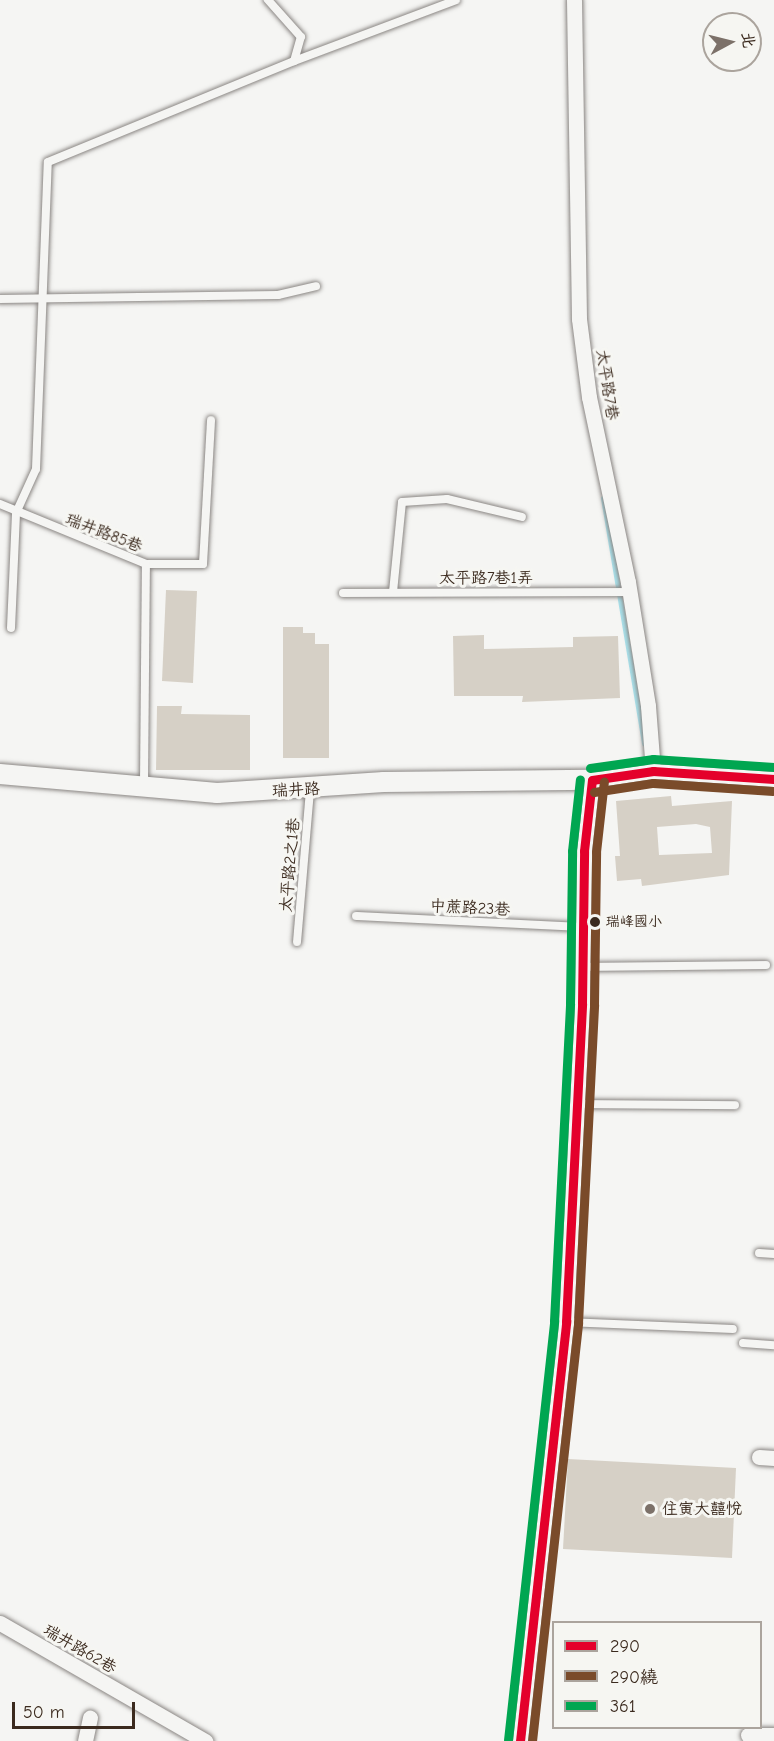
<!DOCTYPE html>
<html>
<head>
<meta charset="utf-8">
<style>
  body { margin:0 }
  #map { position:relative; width:774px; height:1741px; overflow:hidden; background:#f5f5f3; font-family:"Comic Neue","LXGW WenKai TC",sans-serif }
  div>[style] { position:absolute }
  .stream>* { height:5px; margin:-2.5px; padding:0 2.5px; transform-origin:2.5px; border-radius:2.5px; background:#a9e1eb }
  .building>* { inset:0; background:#d6d0c6 }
  .roads { filter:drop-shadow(0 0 2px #8a8683) drop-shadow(0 0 2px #8a8683) }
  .service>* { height:8px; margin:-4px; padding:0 4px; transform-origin:4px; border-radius:4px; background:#f5f5f3 }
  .minor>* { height:15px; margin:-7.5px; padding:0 7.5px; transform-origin:7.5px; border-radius:7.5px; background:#f5f5f3 }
  .tertiary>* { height:20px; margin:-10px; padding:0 10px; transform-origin:10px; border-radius:10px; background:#f5f5f3 }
  .bus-1>* { height:9px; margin:-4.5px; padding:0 4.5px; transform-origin:4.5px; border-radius:4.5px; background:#e4002b }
  .bus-2>* { height:9px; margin:-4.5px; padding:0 4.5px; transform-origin:4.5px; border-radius:4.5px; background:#7a4b2a }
  .bus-3>* { height:9px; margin:-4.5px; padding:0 4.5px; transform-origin:4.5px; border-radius:4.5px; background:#00a651 }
  .dots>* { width:16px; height:16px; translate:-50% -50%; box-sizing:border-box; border:3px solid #f6f6f2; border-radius:50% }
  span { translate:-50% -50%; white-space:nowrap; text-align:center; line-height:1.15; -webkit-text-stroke:6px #f6f6f2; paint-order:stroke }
  .bus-label { font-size:14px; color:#3b2a1e }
  .left { translate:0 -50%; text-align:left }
  .street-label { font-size:16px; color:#3b2a1e }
  .poi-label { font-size:16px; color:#3b2a1e }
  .legend { position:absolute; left:552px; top:1621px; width:210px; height:108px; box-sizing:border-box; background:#f6f6f2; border:2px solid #aba49d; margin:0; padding:8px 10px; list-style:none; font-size:18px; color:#3b2a1e }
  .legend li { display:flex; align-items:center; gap:12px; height:30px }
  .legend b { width:30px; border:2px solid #aba49d }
  .north { position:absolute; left:702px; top:12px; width:60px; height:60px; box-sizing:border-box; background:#f6f6f2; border:2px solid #aba49d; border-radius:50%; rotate:83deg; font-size:16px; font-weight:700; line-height:24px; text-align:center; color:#3b2a1e }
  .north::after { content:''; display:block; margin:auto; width:21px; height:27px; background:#7c7169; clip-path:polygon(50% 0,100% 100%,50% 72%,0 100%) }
  .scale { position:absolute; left:12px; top:1702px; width:123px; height:27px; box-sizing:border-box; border:3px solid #3b2a1e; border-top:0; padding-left:8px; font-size:18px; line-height:21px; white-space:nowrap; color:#3b2a1e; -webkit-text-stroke:4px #f6f6f2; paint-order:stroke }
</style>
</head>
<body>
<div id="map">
  <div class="stream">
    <div style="left:603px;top:498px;width:249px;rotate:80.5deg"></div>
    <div style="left:701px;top:781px;width:74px;rotate:7deg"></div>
  </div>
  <div class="building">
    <div style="clip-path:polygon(166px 590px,197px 591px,193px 683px,162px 681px)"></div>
    <div style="clip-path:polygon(283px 627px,303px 627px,303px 633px,315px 633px,315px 644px,329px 644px,329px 758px,283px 758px)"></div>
    <div style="clip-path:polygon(484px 635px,484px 649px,573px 647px,573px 637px,618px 636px,620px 698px,522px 702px,523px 696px,454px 696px,453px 636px)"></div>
    <div style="clip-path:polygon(157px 706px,182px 706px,181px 714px,250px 715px,250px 770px,156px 770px)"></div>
    <div style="clip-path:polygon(evenodd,671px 796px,672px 806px,732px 801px,729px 875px,642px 886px,641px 879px,617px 881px,615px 856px,620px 856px,616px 801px,671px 796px,696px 824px,710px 827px,712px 853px,659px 855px,657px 827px,696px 824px)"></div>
    <div style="clip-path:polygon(568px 1459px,736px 1468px,732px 1558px,563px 1549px)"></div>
  </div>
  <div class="roads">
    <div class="service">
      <div style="left:294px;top:61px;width:173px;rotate:-20.6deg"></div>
      <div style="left:0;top:299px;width:278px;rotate:-0.8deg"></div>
      <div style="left:278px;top:295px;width:39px;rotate:-13deg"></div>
      <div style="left:0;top:504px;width:158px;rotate:22.3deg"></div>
      <div style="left:146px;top:564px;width:57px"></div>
      <div style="left:203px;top:564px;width:144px;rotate:-86.8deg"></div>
      <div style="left:393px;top:592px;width:90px;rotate:-84.3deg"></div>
      <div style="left:402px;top:502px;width:45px;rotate:-3.8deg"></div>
      <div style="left:447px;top:499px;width:77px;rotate:13.5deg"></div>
      <div style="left:343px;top:593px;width:286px;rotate:-0.2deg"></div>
      <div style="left:11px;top:628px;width:115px;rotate:-87.5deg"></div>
      <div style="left:16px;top:513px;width:48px;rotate:-65.6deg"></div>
      <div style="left:36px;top:469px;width:307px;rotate:-87.8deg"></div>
      <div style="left:48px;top:162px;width:266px;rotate:-22.3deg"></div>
      <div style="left:294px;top:61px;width:25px;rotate:-74deg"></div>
      <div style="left:301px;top:37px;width:50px;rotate:-131.7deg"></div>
      <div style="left:144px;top:784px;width:220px;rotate:-89.5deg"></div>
      <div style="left:356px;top:916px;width:227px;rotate:2.8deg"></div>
      <div style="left:297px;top:942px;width:153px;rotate:-85.1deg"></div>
      <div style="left:582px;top:967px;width:184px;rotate:-0.6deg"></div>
      <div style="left:576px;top:1104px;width:159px;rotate:0.4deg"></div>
      <div style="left:759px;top:1253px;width:15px;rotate:4deg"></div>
      <div style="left:566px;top:1322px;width:167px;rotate:2.4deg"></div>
      <div style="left:743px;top:1343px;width:31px;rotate:4deg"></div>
    </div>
    <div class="minor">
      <div style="left:574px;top:0;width:319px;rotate:89.1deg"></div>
      <div style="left:579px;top:319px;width:79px;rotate:82.7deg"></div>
      <div style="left:589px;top:397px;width:189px;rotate:78.1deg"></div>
      <div style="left:628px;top:582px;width:126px;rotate:80.8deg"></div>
      <div style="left:648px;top:706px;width:65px;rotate:85.6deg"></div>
      <div style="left:759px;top:1457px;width:15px;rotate:4deg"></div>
      <div style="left:0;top:1623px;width:237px;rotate:29.9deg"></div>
      <div style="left:748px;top:1735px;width:26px"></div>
      <div style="left:85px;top:1741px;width:24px;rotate:-78deg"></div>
      <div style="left:520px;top:1741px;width:422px;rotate:-83.7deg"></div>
      <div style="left:566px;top:1322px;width:319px;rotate:-87.1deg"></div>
      <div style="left:582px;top:1003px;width:152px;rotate:-89.2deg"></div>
      <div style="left:584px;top:851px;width:71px;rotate:-83.6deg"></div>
      <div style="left:592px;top:780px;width:62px;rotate:-8.4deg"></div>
      <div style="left:653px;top:771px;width:121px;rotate:3.8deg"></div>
    </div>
    <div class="tertiary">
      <div style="left:0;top:774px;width:218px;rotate:5deg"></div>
      <div style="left:217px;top:793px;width:167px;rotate:-3.8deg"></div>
      <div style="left:384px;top:782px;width:208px;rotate:-0.6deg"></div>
    </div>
  </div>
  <div class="bus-1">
    <div style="left:592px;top:780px;width:62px;rotate:-8.4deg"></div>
    <div style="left:653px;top:771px;width:121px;rotate:3.8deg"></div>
    <div style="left:520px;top:1741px;width:422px;rotate:-83.7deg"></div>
    <div style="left:566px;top:1322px;width:319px;rotate:-87.1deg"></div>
    <div style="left:582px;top:1003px;width:152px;rotate:-89.2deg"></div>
    <div style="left:584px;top:851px;width:71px;rotate:-83.6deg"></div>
  </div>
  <div class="bus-2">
    <div style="left:594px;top:792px;width:60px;rotate:-8.7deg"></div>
    <div style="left:653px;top:783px;width:120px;rotate:3.8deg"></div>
    <div style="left:532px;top:1741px;width:421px;rotate:-83.7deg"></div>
    <div style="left:578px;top:1323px;width:319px;rotate:-87.1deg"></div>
    <div style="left:594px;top:1004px;width:152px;rotate:-89.2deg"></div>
    <div style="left:596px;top:852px;width:71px;rotate:-83.6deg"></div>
  </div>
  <div class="bus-3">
    <div style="left:590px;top:768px;width:64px;rotate:-8.1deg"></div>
    <div style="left:653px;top:759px;width:121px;rotate:3.8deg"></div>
    <div style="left:508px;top:1740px;width:422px;rotate:-83.7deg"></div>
    <div style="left:554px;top:1321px;width:318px;rotate:-87.1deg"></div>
    <div style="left:570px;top:1003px;width:152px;rotate:-89.2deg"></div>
    <div style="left:572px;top:851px;width:72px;rotate:-83.7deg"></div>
  </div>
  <div class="dots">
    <div style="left:595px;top:922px;background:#3b2a1e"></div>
    <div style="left:650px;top:1509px;background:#7c7169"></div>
  </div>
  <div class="bus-label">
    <span class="left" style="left:606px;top:922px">瑞峰國小</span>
  </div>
  <div class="street-label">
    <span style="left:607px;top:385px;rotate:81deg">太平路7巷</span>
    <span style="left:104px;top:533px;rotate:21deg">瑞井路85巷</span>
    <span style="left:486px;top:578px">太平路7巷1弄</span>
    <span style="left:296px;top:790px;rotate:-3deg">瑞井路</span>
    <span style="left:290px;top:865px;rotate:-85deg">太平路2之1巷</span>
    <span style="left:470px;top:908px;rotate:3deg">中蔗路23巷</span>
    <span style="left:80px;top:1649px;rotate:30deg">瑞井路62巷</span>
  </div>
  <div class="poi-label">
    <span class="left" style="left:662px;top:1509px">住寅大囍悅</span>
  </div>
  <ul class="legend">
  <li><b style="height:8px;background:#e4002b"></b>290</li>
  <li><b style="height:8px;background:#7a4b2a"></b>290繞</li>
  <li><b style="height:8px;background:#00a651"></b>361</li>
  </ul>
  <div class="north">北</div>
  <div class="scale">50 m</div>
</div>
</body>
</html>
